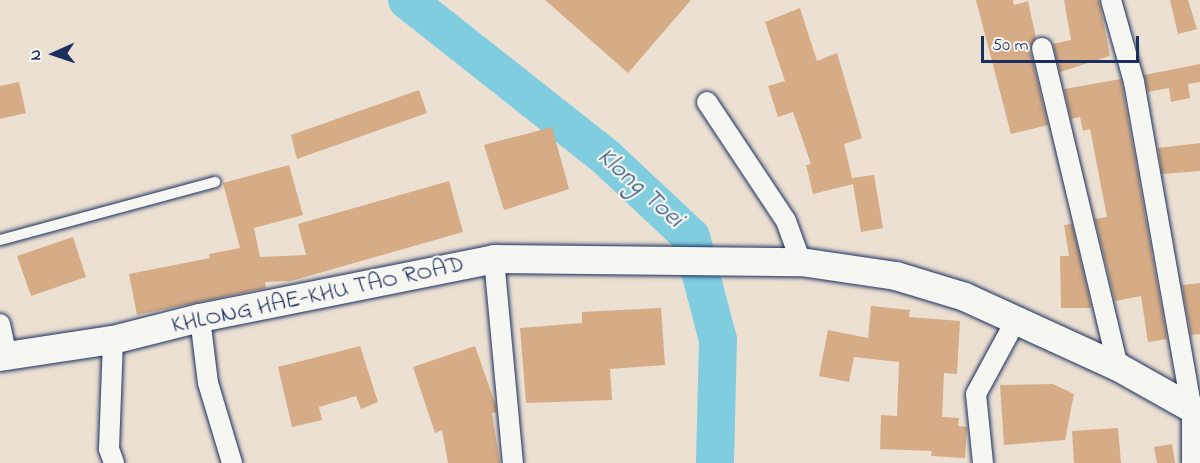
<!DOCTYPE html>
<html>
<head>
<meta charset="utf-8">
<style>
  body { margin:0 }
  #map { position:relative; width:1200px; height:463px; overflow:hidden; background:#ece0d2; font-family:"Indie Flower",sans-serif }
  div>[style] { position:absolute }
  .river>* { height:38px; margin:-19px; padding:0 19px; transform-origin:19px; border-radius:19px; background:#80cddf }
  .building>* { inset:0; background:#d5ac86 }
  .roads { filter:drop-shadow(0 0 2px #1b2f5e) drop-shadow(0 0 2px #1b2f5e) }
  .lane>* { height:10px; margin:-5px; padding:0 5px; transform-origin:5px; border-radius:5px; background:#f6f6f2 }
  .street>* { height:20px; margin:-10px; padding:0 10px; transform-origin:10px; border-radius:10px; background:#f6f6f2 }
  .secondary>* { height:28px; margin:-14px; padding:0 14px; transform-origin:14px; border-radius:14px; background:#f6f6f2 }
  span { translate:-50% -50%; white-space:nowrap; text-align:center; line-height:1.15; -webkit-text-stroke:4.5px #f6f6f2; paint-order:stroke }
  .street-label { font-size:24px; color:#1b2f5e }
  .water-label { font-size:26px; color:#34567e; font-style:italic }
  .north { position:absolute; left:24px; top:24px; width:60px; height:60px; -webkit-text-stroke:4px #f6f6f2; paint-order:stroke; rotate:267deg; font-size:16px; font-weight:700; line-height:24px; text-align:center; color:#1b2f5e }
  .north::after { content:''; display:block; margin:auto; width:21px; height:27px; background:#1b2f5e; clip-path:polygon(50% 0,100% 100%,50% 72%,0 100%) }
  .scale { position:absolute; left:981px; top:36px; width:158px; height:27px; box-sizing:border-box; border:3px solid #1b2f5e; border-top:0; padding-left:8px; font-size:18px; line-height:21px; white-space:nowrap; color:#1b2f5e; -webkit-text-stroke:4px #f6f6f2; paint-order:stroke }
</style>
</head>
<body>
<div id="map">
  <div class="river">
    <div style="left:407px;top:0;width:256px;rotate:38.3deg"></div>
    <div style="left:608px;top:159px;width:114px;rotate:43.2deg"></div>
    <div style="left:691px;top:237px;width:106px;rotate:75.3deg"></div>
    <div style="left:718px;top:340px;width:123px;rotate:91.4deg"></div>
  </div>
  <div class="building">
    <div style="clip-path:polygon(545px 0,691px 0,628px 73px)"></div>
    <div style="clip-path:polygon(976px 0,1013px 0,1014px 5px,1028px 1px,1036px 38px,1030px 51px,1048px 125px,1011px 134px)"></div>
    <div style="clip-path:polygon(1064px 0,1099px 0,1110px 56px,1060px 72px,1053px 44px,1071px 40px)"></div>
    <div style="clip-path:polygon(1170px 0,1188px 0,1197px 29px,1178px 34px)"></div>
    <div style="clip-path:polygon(800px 8px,817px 61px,837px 53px,862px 138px,844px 144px,852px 178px,874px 175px,883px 228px,861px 232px,853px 184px,813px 194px,806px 165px,811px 164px,793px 112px,778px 117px,768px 86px,785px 81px,765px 22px)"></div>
    <div style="clip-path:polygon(1200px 64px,1200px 82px,1188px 84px,1190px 98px,1171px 102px,1169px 88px,1148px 92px,1144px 75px)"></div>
    <div style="clip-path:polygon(1121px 79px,1167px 339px,1148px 342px,1141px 296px,1115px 301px,1095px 219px,1107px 217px,1090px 129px,1083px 131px,1080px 117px,1071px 119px,1064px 89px)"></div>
    <div style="clip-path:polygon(19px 82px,26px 113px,0 119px,0 86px)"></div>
    <div style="clip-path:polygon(419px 90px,427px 113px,297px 159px,291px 135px)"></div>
    <div style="clip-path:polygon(552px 127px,569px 189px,504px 210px,484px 145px)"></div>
    <div style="clip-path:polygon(1200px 143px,1200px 171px,1162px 174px,1158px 148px)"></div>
    <div style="clip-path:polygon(289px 165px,303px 215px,254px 228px,260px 257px,306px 255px,298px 224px,449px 181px,463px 232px,291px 281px,265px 282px,266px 288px,137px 315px,129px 274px,210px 258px,209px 254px,240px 248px,223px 183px)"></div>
    <div style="clip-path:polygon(1072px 224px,1091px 305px,1091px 308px,1061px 308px,1060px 256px,1069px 256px,1064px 225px)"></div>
    <div style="clip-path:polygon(73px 237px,86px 277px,31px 296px,17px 256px)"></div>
    <div style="clip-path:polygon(1200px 283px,1200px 334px,1191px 335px,1182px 285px)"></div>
    <div style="clip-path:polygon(871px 306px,910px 310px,909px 317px,960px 321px,957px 374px,944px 373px,942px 417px,959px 418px,958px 426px,967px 427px,965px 458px,931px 456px,932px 451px,880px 449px,881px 415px,897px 416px,899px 362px,854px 357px,849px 382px,819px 376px,828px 330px,868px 338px)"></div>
    <div style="clip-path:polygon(661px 308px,665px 365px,610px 369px,612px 400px,526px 403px,520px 328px,582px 323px,582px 312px)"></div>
    <div style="clip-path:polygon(360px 346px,378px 402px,361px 409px,356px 396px,319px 407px,322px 420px,292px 427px,278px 367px)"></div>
    <div style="clip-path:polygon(475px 346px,496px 406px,496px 412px,492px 413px,500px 463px,448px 463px,442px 430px,435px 433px,413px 367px)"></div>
    <div style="clip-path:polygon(1053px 384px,1074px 394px,1065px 440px,1004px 445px,1000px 385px)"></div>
    <div style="clip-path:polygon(1118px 428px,1121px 463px,1074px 463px,1072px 431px)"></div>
    <div style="clip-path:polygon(1172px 444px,1175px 463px,1157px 463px,1154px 447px)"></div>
  </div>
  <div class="roads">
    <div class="lane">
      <div style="left:0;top:240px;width:223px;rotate:-15.1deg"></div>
    </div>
    <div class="street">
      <div style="left:1111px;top:0;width:85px;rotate:74.3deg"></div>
      <div style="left:1134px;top:82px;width:333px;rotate:80deg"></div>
      <div style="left:1192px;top:410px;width:53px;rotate:90deg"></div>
      <div style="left:1042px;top:48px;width:328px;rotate:76.6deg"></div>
      <div style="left:707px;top:102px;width:143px;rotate:56.4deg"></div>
      <div style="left:786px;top:221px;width:44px;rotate:69.9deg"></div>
      <div style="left:494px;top:259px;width:205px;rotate:84.7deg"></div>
      <div style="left:200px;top:318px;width:65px;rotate:83deg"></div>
      <div style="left:208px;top:383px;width:84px;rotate:73.3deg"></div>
      <div style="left:0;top:324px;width:33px;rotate:78deg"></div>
      <div style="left:113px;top:340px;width:109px;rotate:92.1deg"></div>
      <div style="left:109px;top:449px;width:15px;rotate:70deg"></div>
      <div style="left:983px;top:463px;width:69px;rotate:-95.8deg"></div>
      <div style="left:976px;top:394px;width:82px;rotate:-61.6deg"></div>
    </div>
    <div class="secondary">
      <div style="left:0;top:357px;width:114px;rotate:-8.6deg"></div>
      <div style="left:113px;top:340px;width:90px;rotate:-14.2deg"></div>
      <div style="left:200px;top:318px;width:300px;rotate:-11.3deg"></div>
      <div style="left:494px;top:259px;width:307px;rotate:0.6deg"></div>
      <div style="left:801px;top:262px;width:96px;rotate:8.4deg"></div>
      <div style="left:896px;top:276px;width:72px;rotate:16.9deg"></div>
      <div style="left:965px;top:297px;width:168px;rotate:24.6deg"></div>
      <div style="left:1118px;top:367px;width:94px;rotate:29.3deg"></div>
    </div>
  </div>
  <div class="street-label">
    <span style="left:318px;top:296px;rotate:-12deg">KHLONG HAE-KHU TAO ROAD</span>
  </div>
  <div class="water-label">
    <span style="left:639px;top:189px;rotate:42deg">Klong Toei</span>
  </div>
  <div class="north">N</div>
  <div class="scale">50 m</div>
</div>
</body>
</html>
